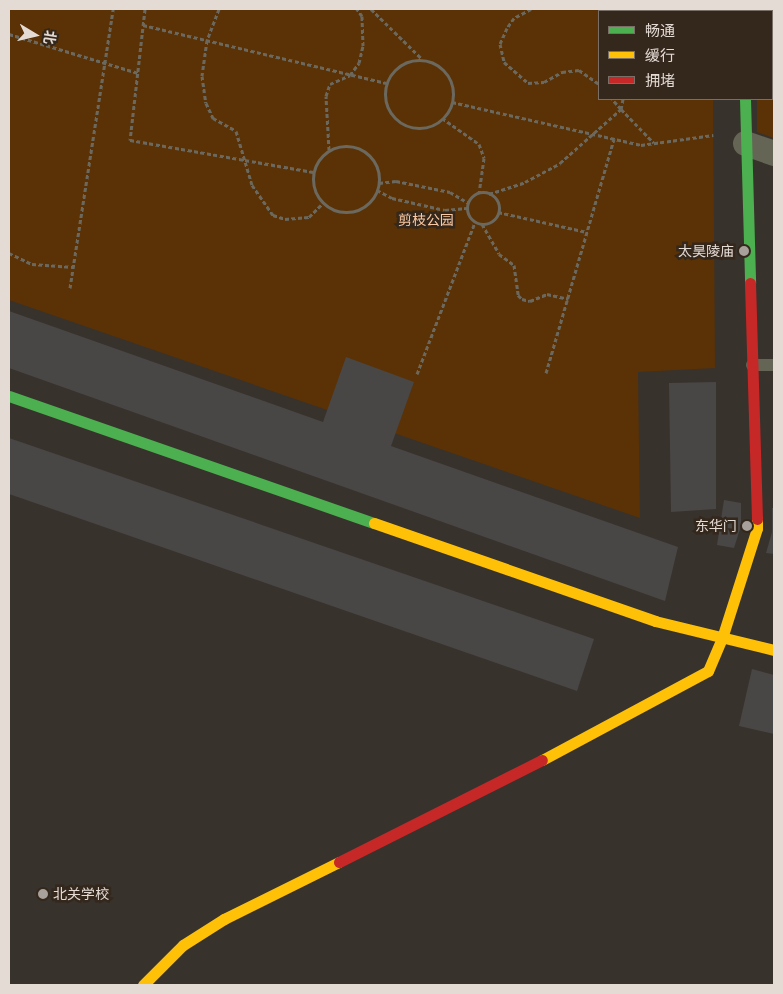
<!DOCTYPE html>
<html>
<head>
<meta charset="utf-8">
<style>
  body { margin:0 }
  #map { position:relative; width:783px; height:994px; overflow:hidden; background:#38322c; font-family:Mulish,"Noto Sans SC",sans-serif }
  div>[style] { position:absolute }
  .green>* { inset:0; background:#5a3206 }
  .building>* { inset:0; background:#494646 }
  .path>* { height:3px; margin-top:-1.5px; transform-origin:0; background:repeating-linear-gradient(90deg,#6b695f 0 4px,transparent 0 6.5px) }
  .path>.ring { margin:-1.5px; padding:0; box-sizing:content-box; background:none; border:3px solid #6b695f; border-radius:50% }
  .lane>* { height:12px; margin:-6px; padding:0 6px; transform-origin:6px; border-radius:6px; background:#656556 }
  .street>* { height:25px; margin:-12.5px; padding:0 12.5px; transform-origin:12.5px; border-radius:12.5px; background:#656556 }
  .fast>* { height:11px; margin:-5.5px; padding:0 5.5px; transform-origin:5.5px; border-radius:5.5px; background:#4caf50 }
  .slow>* { height:11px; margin:-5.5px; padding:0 5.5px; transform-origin:5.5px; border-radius:5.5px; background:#ffc107 }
  .jam>* { height:11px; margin:-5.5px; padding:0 5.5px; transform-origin:5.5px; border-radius:5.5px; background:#c62828 }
  .dots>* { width:14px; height:14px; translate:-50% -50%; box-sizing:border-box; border:2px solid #34271c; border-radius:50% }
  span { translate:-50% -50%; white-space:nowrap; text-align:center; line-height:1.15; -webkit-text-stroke:5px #34271c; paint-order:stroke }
  .park-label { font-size:14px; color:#f9c9a3 }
  .poi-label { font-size:14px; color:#e4dbd5 }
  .right { translate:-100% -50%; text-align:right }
  .left { translate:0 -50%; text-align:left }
  .frame { position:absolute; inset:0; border:10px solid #e4dbd5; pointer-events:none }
  .legend { position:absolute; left:598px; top:10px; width:175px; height:90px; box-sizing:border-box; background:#34271c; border:1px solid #7a6f66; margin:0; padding:6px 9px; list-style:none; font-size:15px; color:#e4dbd5 }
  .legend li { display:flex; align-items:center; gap:10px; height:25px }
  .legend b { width:25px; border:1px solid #7a6f66 }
  .north { position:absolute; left:10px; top:10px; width:50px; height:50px; -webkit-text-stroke:4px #34271c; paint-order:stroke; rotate:99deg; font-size:14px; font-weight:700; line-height:20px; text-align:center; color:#e4dbd5 }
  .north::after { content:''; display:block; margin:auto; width:18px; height:22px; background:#e4dbd5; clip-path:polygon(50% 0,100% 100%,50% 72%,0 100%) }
</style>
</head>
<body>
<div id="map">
  <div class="green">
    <div style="clip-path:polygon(9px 9px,712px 9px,599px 11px,599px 99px,713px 99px,715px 368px,638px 372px,640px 518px,9px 300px)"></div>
    <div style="clip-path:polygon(756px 9px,774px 9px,774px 138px,757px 132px,757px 99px,772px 99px,772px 11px)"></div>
  </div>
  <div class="building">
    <div style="clip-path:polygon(9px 311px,323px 422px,346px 357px,414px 382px,391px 446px,678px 547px,665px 601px,9px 368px)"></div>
    <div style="clip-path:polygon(716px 382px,716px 509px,671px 512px,669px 383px)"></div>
    <div style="clip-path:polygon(9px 438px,594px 639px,577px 691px,9px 494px)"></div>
    <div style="clip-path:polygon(724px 500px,741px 503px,741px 526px,734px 548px,717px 545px)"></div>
    <div style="clip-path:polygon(772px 508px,774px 508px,774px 554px,766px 553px,772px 532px)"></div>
    <div style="clip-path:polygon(752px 669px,774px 675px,774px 734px,739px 726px)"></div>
  </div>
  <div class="path">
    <div style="left:145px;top:9px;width:132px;rotate:96.5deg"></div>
    <div style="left:130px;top:140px;width:186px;rotate:9.9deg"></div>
    <div style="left:219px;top:9px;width:33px;rotate:111deg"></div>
    <div style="left:207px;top:40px;width:36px;rotate:98deg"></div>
    <div style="left:202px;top:76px;width:27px;rotate:82deg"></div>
    <div style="left:206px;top:103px;width:17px;rotate:65deg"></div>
    <div style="left:213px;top:118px;width:26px;rotate:29deg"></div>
    <div style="left:236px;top:131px;width:56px;rotate:73.5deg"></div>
    <div style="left:252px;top:185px;width:37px;rotate:55deg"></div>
    <div style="left:273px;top:215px;width:13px;rotate:18deg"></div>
    <div style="left:285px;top:219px;width:24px;rotate:-5deg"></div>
    <div style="left:309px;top:217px;width:20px;rotate:-45deg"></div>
    <div style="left:371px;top:9px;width:71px;rotate:44.4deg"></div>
    <div style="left:531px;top:9px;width:19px;rotate:152deg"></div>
    <div style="left:514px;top:18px;width:12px;rotate:125deg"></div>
    <div style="left:507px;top:28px;width:17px;rotate:114deg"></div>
    <div style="left:500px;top:44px;width:18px;rotate:77deg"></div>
    <div style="left:504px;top:62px;width:32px;rotate:41deg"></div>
    <div style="left:528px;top:83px;width:16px;rotate:-4deg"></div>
    <div style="left:544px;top:82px;width:21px;rotate:-29deg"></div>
    <div style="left:562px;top:72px;width:17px;rotate:-7deg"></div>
    <div style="left:579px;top:70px;width:24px;rotate:35deg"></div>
    <div style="left:638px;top:11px;width:2px;rotate:-90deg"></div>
    <div style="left:143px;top:25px;width:250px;rotate:13.4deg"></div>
    <div style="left:9px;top:34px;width:135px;rotate:16.8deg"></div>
    <div class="ring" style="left:385px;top:60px;width:65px;height:65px"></div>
    <div style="left:623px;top:99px;width:10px;rotate:101deg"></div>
    <div style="left:621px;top:109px;width:47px;rotate:45.9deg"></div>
    <div style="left:452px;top:102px;width:194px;rotate:12.8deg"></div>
    <div style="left:641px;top:145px;width:73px;rotate:-7.9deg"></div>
    <div style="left:442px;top:118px;width:45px;rotate:35.1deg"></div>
    <div style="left:479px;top:144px;width:15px;rotate:70deg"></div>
    <div style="left:484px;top:158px;width:35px;rotate:98deg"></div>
    <div class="ring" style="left:313px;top:146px;width:63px;height:63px"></div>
    <div style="left:329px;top:150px;width:54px;rotate:-93.2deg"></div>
    <div style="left:326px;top:96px;width:13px;rotate:-72deg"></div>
    <div style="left:330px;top:84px;width:22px;rotate:-24deg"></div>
    <div style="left:350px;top:75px;width:15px;rotate:-53deg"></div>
    <div style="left:359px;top:63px;width:17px;rotate:-77deg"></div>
    <div style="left:363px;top:46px;width:30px;rotate:-92deg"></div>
    <div style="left:362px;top:16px;width:9px;rotate:-126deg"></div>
    <div style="left:379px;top:183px;width:17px;rotate:-7deg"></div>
    <div style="left:396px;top:181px;width:55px;rotate:11.5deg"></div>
    <div style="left:450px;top:192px;width:21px;rotate:31deg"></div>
    <div style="left:377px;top:190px;width:17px;rotate:28deg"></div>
    <div style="left:392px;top:198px;width:54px;rotate:12.8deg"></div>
    <div style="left:445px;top:210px;width:22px;rotate:-5deg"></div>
    <div class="ring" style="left:467px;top:192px;width:29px;height:29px"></div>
    <div style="left:489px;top:194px;width:38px;rotate:-18deg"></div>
    <div style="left:525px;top:182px;width:40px;rotate:-28deg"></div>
    <div style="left:560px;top:163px;width:81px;rotate:-41.5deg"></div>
    <div style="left:621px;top:109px;width:13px;rotate:-132deg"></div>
    <div style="left:498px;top:212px;width:91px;rotate:12.7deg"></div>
    <div style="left:482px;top:224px;width:34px;rotate:60deg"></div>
    <div style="left:499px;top:254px;width:19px;rotate:36deg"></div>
    <div style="left:514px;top:265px;width:30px;rotate:82deg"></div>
    <div style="left:518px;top:295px;width:6px;rotate:45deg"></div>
    <div style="left:522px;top:299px;width:8px;rotate:14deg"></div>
    <div style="left:530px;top:301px;width:18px;rotate:-22deg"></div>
    <div style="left:547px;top:294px;width:22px;rotate:13deg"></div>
    <div style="left:9px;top:253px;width:25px;rotate:26deg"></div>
    <div style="left:32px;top:264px;width:41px;rotate:4.2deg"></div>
    <div style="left:70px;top:288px;width:282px;rotate:-81.2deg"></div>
    <div style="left:546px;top:373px;width:244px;rotate:-73.8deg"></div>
    <div style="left:417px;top:374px;width:163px;rotate:-69.1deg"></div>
  </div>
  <div class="lane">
    <div style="left:752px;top:365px;width:22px"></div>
  </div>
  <div class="street">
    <div style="left:745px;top:9px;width:2px;rotate:90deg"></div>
    <div style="left:745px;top:143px;width:31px;rotate:19deg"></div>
  </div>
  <div class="fast">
    <div style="left:745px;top:99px;width:184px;rotate:88.4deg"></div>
    <div style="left:9px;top:396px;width:386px;rotate:19.2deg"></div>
  </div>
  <div class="slow">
    <div style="left:374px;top:523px;width:298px;rotate:19.2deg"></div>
    <div style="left:655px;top:621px;width:122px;rotate:13.7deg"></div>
    <div style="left:542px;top:760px;width:188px;rotate:-28.2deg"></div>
    <div style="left:708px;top:671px;width:36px;rotate:-67deg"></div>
    <div style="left:722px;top:638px;width:115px;rotate:-72.3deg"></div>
    <div style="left:757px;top:528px;width:9px;rotate:-90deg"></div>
    <div style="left:143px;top:985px;width:57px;rotate:-45deg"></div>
    <div style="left:183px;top:945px;width:49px;rotate:-32.4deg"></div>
    <div style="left:224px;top:919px;width:128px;rotate:-26.4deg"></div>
  </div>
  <div class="jam">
    <div style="left:750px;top:283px;width:236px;rotate:88.3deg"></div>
    <div style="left:339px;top:862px;width:227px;rotate:-26.7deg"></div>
  </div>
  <div class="dots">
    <div style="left:744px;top:251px;background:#a8a09a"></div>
    <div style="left:747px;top:526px;background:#a8a09a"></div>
    <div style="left:43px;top:894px;background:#a8a09a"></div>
  </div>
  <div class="park-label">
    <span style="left:426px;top:220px">剪枝公园</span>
  </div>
  <div class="poi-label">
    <span class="right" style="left:734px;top:251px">太昊陵庙</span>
    <span class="right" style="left:737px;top:526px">东华门</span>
    <span class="left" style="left:53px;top:894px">北关学校</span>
  </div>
  <div class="frame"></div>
  <ul class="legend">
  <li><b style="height:6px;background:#4caf50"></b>畅通</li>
  <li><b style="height:6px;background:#ffc107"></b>缓行</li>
  <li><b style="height:6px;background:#c62828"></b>拥堵</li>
  </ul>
  <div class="north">北</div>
</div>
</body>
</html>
